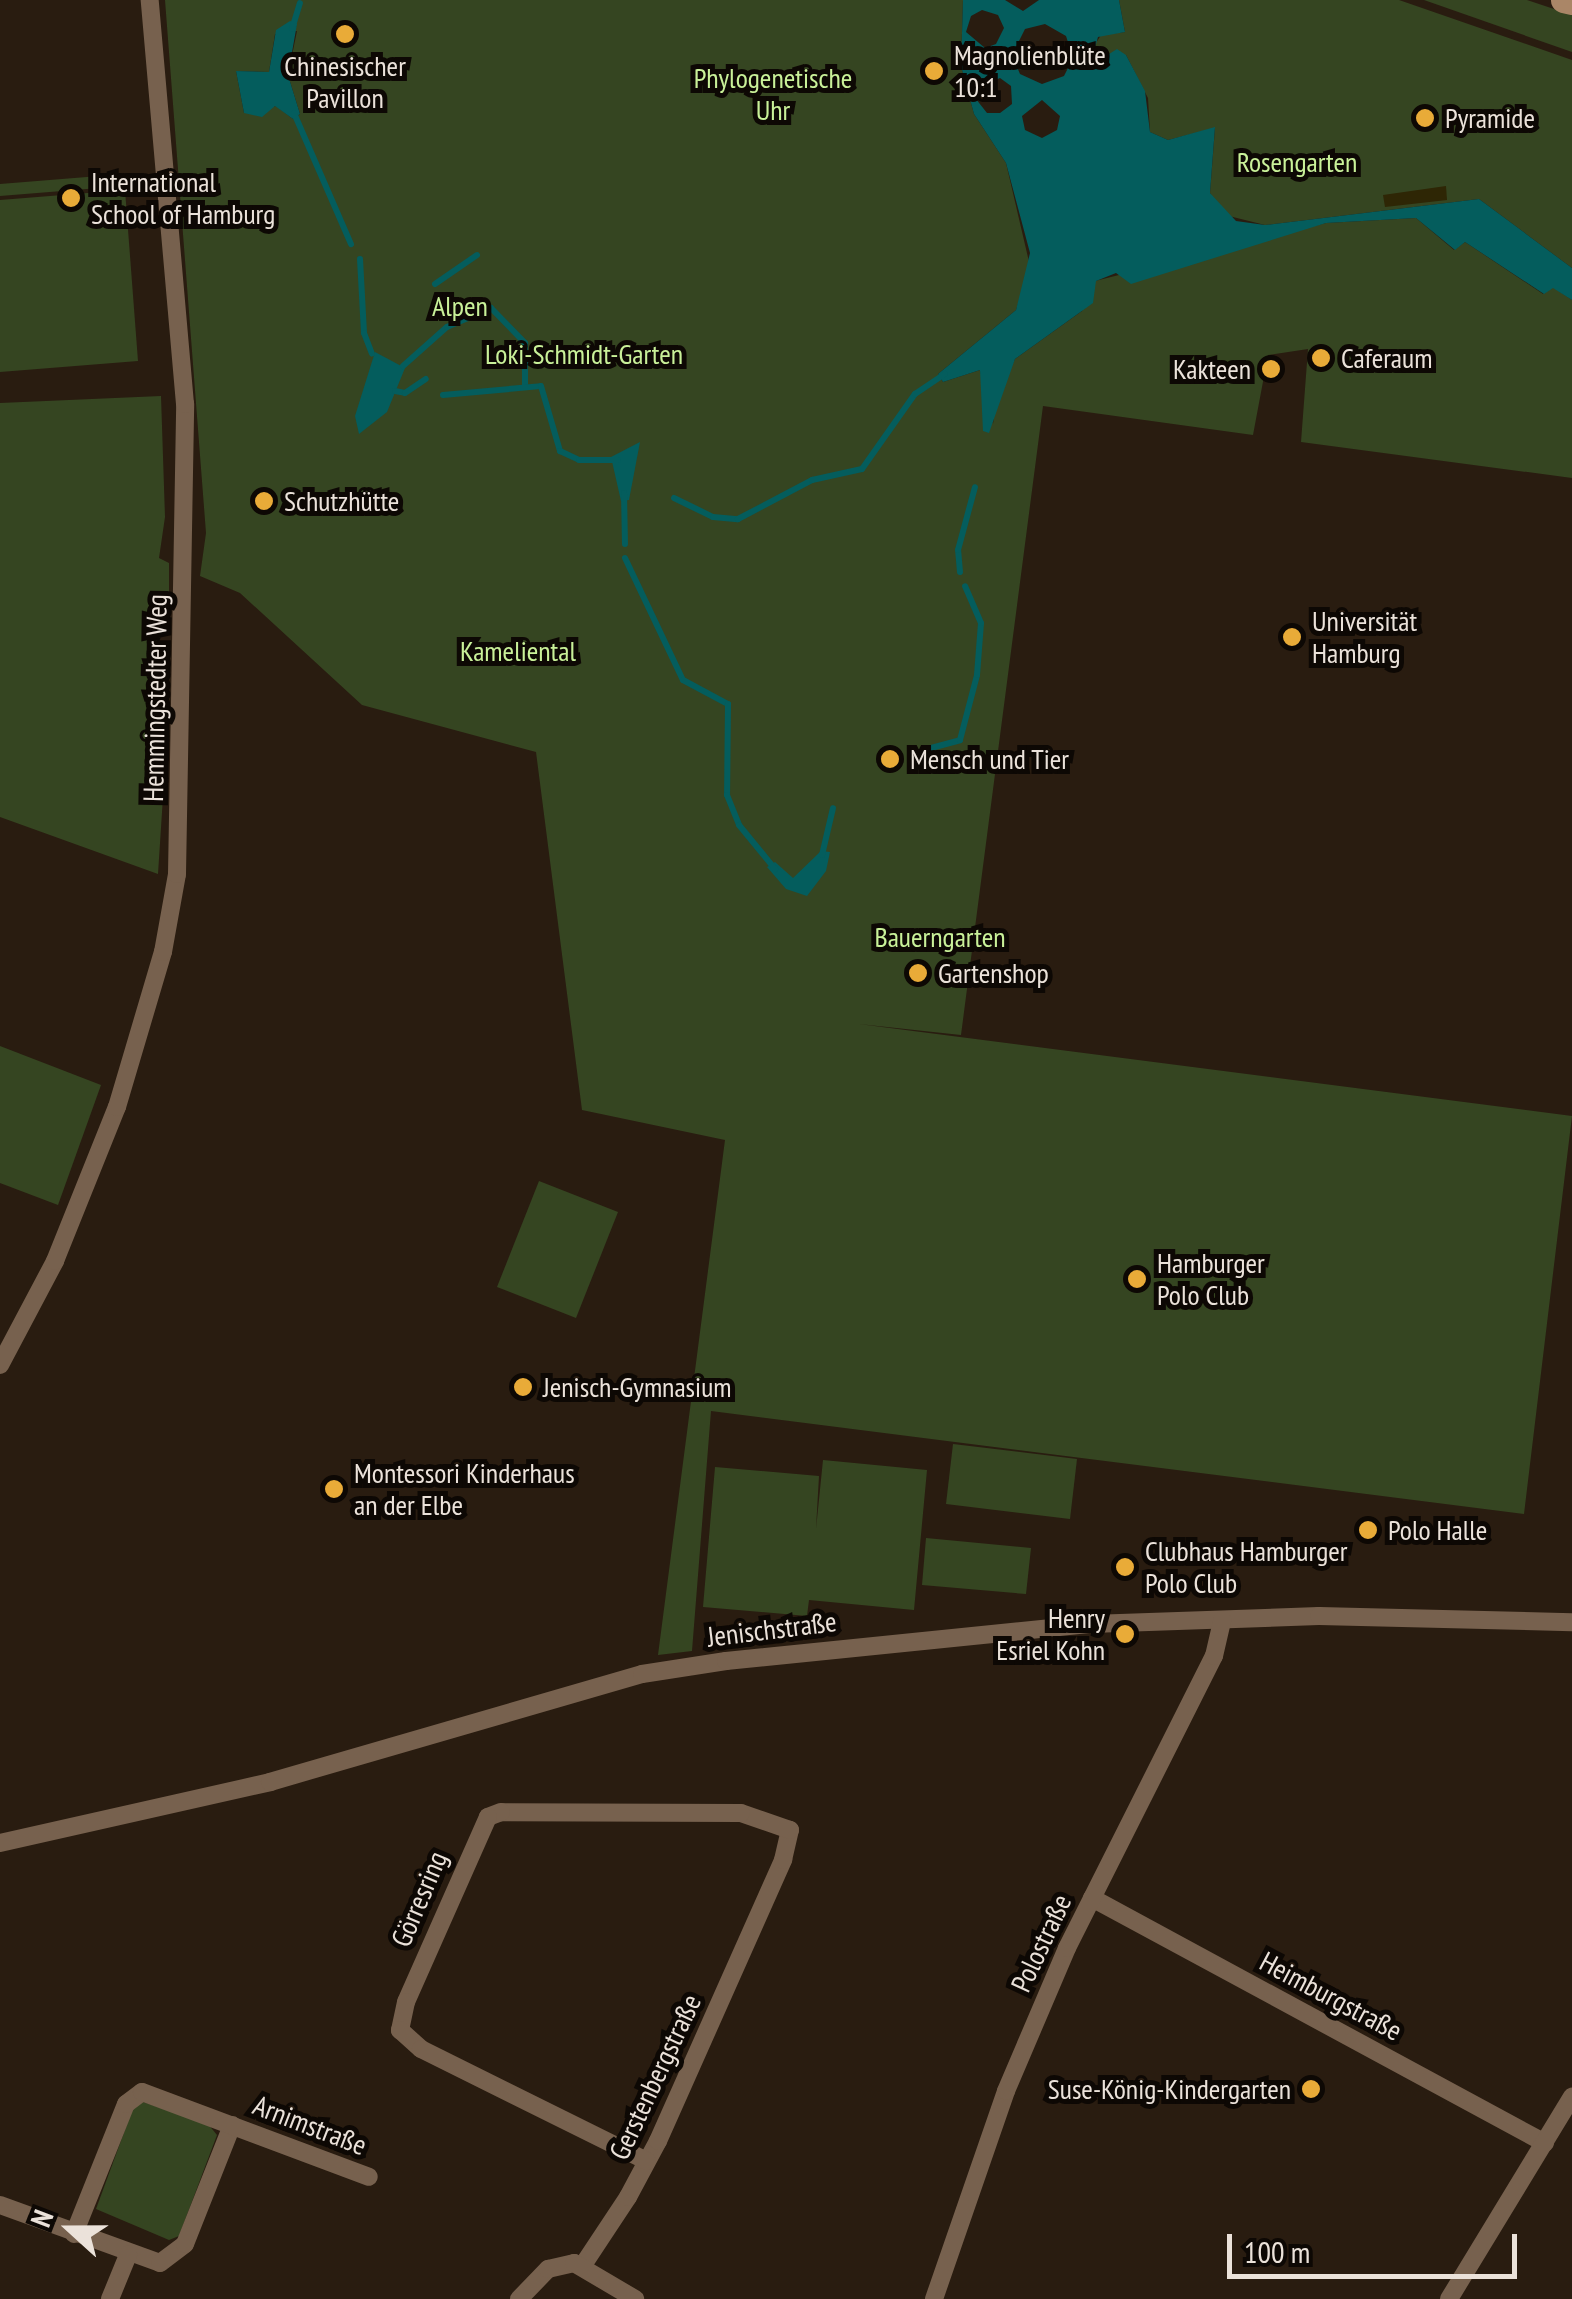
<!DOCTYPE html>
<html>
<head>
<meta charset="utf-8">
<style>
  body { margin:0 }
  #map { position:relative; width:1572px; height:2299px; overflow:hidden; background:#291c10; font-family:"PT Sans Narrow",sans-serif }
  div>[style] { position:absolute }
  .green>* { inset:0; background:#354521 }
  .sand>* { inset:0; background:#2e2605 }
  .water>* { inset:0; background:#045d5d }
  .stream>* { height:6px; margin:-3px; padding:0 3px; transform-origin:3px; border-radius:3px; background:#045d5d }
  .street>* { height:18px; margin:-9px; padding:0 9px; transform-origin:9px; border-radius:9px; background:#77614e }
  .secondary>* { height:25px; margin:-12.5px; padding:0 12.5px; transform-origin:12.5px; border-radius:12.5px; background:#aa8667 }
  .dots>* { width:28px; height:28px; translate:-50% -50%; box-sizing:border-box; border:5px solid #0d0804; border-radius:50% }
  span { translate:-50% -50%; white-space:nowrap; text-align:center; line-height:1.15; -webkit-text-stroke:10px #0d0804; paint-order:stroke }
  .poi-label { font-size:28px; color:#ebe2da }
  .left { translate:0 -50%; text-align:left }
  .right { translate:-100% -50%; text-align:right }
  .park-label { font-size:28px; color:#c9f199 }
  .street-label { font-size:28px; color:#ebe2da }
  .north { position:absolute; left:20px; top:2179px; width:100px; height:100px; -webkit-text-stroke:8px #0d0804; paint-order:stroke; rotate:291deg; font-size:28px; font-weight:700; line-height:40px; text-align:center; color:#ebe2da }
  .north::after { content:''; display:block; margin:auto; width:35px; height:45px; background:#ebe2da; clip-path:polygon(50% 0,100% 100%,50% 72%,0 100%) }
  .scale { position:absolute; left:1227px; top:2234px; width:290px; height:45px; box-sizing:border-box; border:5px solid #ebe2da; border-top:0; padding-left:12px; font-size:30px; line-height:35px; white-space:nowrap; color:#ebe2da; -webkit-text-stroke:8px #0d0804; paint-order:stroke }
</style>
</head>
<body>
<div id="map">
  <div class="green">
    <div style="clip-path:polygon(evenodd,165px 0,963px 0,961px 66px,974px 114px,1006px 163px,1030px 266px,1016px 310px,938px 374px,943px 382px,980px 370px,993px 424px,997px 395px,1015px 359px,1082px 311px,1095px 281px,1326px 223px,1416px 218px,1454px 250px,1465px 242px,1543px 294px,1553px 287px,1572px 300px,1572px 478px,1301px 442px,1308px 349px,1268px 355px,1253px 435px,1043px 406px,961px 1035px,859px 1024px,1572px 1116px,1524px 1514px,711px 1411px,692px 1651px,658px 1655px,725px 1140px,582px 1110px,536px 752px,362px 705px,240px 593px,200px 576px,206px 533px,165px 0,297px 31px,288px 75px,300px 114px,293px 119px,276px 106px,244px 113px,236px 71px,269px 72px,275px 34px,297px 31px)"></div>
    <div style="clip-path:polygon(1119px 0,1399px 0,1572px 60px,1572px 268px,1479px 199px,1265px 225px,1225px 215px,1210px 193px,1215px 128px,1168px 140px,1150px 132px,1148px 98px,1126px 55px,1101px 55px,1094px 46px,1101px 35px,1125px 32px)"></div>
    <div style="clip-path:polygon(1424px 0,1527px 0,1572px 15px,1572px 52px)"></div>
    <div style="clip-path:polygon(124px 174px,124px 186px,0 196px,0 184px)"></div>
    <div style="clip-path:polygon(125px 190px,138px 361px,0 372px,0 200px)"></div>
    <div style="clip-path:polygon(161px 396px,165px 517px,159px 558px,169px 563px,169px 608px,159px 630px,167px 735px,158px 874px,0 817px,0 403px)"></div>
    <div style="clip-path:polygon(0 1046px,101px 1085px,58px 1205px,0 1183px)"></div>
    <div style="clip-path:polygon(539px 1181px,618px 1212px,576px 1318px,497px 1287px)"></div>
    <div style="clip-path:polygon(953px 1444px,1077px 1459px,1070px 1519px,946px 1504px)"></div>
    <div style="clip-path:polygon(823px 1460px,927px 1470px,914px 1610px,809px 1600px,807px 1616px,703px 1607px,715px 1467px,819px 1476px,816px 1529px)"></div>
    <div style="clip-path:polygon(926px 1538px,1031px 1548px,1026px 1594px,922px 1585px)"></div>
    <div style="clip-path:polygon(143px 2102px,208px 2124px,217px 2135px,179px 2236px,169px 2240px,96px 2209px,133px 2108px)"></div>
  </div>
  <div class="sand">
    <div style="clip-path:polygon(1446px 186px,1447px 200px,1385px 207px,1383px 195px)"></div>
  </div>
  <div class="water">
    <div style="clip-path:polygon(evenodd,963px 0,1005px 0,1023px 11px,1039px 0,1119px 0,1125px 32px,1098px 37px,1095px 48px,1106px 56px,1117px 49px,1126px 55px,1145px 91px,1150px 132px,1168px 140px,1215px 127px,1210px 193px,1236px 221px,1265px 225px,1479px 199px,1572px 268px,1572px 300px,1553px 288px,1544px 294px,1465px 242px,1455px 250px,1416px 218px,1326px 223px,1131px 284px,1116px 273px,1096px 281px,1093px 303px,1015px 359px,989px 433px,983px 431px,980px 370px,943px 382px,938px 374px,1016px 310px,1030px 253px,1006px 163px,974px 114px,961px 66px,963px 0,982px 10px,998px 15px,1004px 28px,996px 44px,985px 48px,966px 32px,971px 16px,982px 10px,963px 0,1045px 24px,1066px 36px,1073px 58px,1064px 76px,1042px 84px,1020px 74px,1012px 55px,1025px 29px,1045px 24px,963px 0,1000px 78px,1011px 86px,1012px 104px,1000px 113px,987px 113px,976px 99px,978px 88px,1000px 78px,963px 0,1042px 100px,1060px 116px,1057px 130px,1042px 138px,1025px 130px,1022px 116px,1042px 100px)"></div>
    <div style="clip-path:polygon(290px 21px,297px 24px,288px 75px,300px 114px,293px 119px,275px 106px,262px 117px,244px 113px,236px 71px,269px 72px,276px 30px)"></div>
    <div style="clip-path:polygon(375px 352px,405px 368px,387px 412px,359px 434px,355px 416px)"></div>
    <div style="clip-path:polygon(640px 442px,629px 500px,621px 501px,611px 457px)"></div>
    <div style="clip-path:polygon(821px 851px,830px 852px,826px 871px,807px 896px,786px 889px,767px 867px,775px 862px,793px 878px)"></div>
  </div>
  <div class="stream">
    <div style="left:292px;top:29px;width:27px;rotate:-73deg"></div>
    <div style="left:294px;top:113px;width:143px;rotate:66.5deg"></div>
    <div style="left:360px;top:259px;width:74px;rotate:86.9deg"></div>
    <div style="left:364px;top:333px;width:22px;rotate:69deg"></div>
    <div style="left:435px;top:284px;width:51px;rotate:-34.6deg"></div>
    <div style="left:403px;top:366px;width:59px;rotate:-41.6deg"></div>
    <div style="left:447px;top:327px;width:48px;rotate:-23.4deg"></div>
    <div style="left:491px;top:308px;width:49px;rotate:45.8deg"></div>
    <div style="left:525px;top:343px;width:43px;rotate:90deg"></div>
    <div style="left:395px;top:391px;width:10px;rotate:11deg"></div>
    <div style="left:405px;top:393px;width:25px;rotate:-34deg"></div>
    <div style="left:443px;top:395px;width:98px;rotate:-5.2deg"></div>
    <div style="left:541px;top:386px;width:68px;rotate:73.7deg"></div>
    <div style="left:560px;top:451px;width:21px;rotate:25deg"></div>
    <div style="left:579px;top:460px;width:39px"></div>
    <div style="left:624px;top:493px;width:51px;rotate:88.9deg"></div>
    <div style="left:674px;top:498px;width:43px;rotate:26deg"></div>
    <div style="left:713px;top:517px;width:25px;rotate:5deg"></div>
    <div style="left:738px;top:519px;width:84px;rotate:-27.8deg"></div>
    <div style="left:812px;top:480px;width:51px;rotate:-12.4deg"></div>
    <div style="left:862px;top:469px;width:92px;rotate:-54.8deg"></div>
    <div style="left:915px;top:394px;width:36px;rotate:-34deg"></div>
    <div style="left:625px;top:558px;width:135px;rotate:64.6deg"></div>
    <div style="left:683px;top:680px;width:51px;rotate:28.1deg"></div>
    <div style="left:728px;top:704px;width:91px;rotate:90.6deg"></div>
    <div style="left:727px;top:795px;width:32px;rotate:68deg"></div>
    <div style="left:739px;top:825px;width:57px;rotate:50.7deg"></div>
    <div style="left:960px;top:572px;width:22px;rotate:-95deg"></div>
    <div style="left:958px;top:550px;width:65px;rotate:-74.9deg"></div>
    <div style="left:931px;top:748px;width:30px;rotate:-15deg"></div>
    <div style="left:960px;top:740px;width:67px;rotate:-75.3deg"></div>
    <div style="left:977px;top:675px;width:52px;rotate:-85.6deg"></div>
    <div style="left:981px;top:623px;width:40px;rotate:-113.4deg"></div>
    <div style="left:822px;top:855px;width:48px;rotate:-76.8deg"></div>
  </div>
  <div class="street">
    <div style="left:0;top:1365px;width:118px;rotate:-62.1deg"></div>
    <div style="left:55px;top:1261px;width:166px;rotate:-68.1deg"></div>
    <div style="left:117px;top:1107px;width:162px;rotate:-73.5deg"></div>
    <div style="left:163px;top:952px;width:79px;rotate:-79.8deg"></div>
    <div style="left:177px;top:874px;width:470px;rotate:-89deg"></div>
    <div style="left:185px;top:404px;width:406px;rotate:-95deg"></div>
    <div style="left:0;top:1843px;width:277px;rotate:-12.7deg"></div>
    <div style="left:270px;top:1782px;width:387px;rotate:-16.2deg"></div>
    <div style="left:642px;top:1674px;width:85px;rotate:-8.8deg"></div>
    <div style="left:726px;top:1661px;width:367px;rotate:-5.8deg"></div>
    <div style="left:1091px;top:1624px;width:228px;rotate:-2deg"></div>
    <div style="left:1319px;top:1616px;width:253px;rotate:1.4deg"></div>
    <div style="left:1092px;top:1898px;width:515px;rotate:28.41deg"></div>
    <div style="left:0;top:2205px;width:170px;rotate:19.9deg"></div>
    <div style="left:160px;top:2263px;width:31px;rotate:-37deg"></div>
    <div style="left:185px;top:2244px;width:128px;rotate:-68.4deg"></div>
    <div style="left:74px;top:2234px;width:140px;rotate:-68.2deg"></div>
    <div style="left:126px;top:2104px;width:20px;rotate:-37deg"></div>
    <div style="left:142px;top:2092px;width:242px;rotate:20.5deg"></div>
    <div style="left:583px;top:2265px;width:82px;rotate:-56.5deg"></div>
    <div style="left:628px;top:2197px;width:64px;rotate:-61.8deg"></div>
    <div style="left:658px;top:2141px;width:308px;rotate:-66deg"></div>
    <div style="left:783px;top:1860px;width:31px;rotate:-77deg"></div>
    <div style="left:790px;top:1830px;width:52px;rotate:-160.9deg"></div>
    <div style="left:741px;top:1813px;width:240px;rotate:-179.8deg"></div>
    <div style="left:501px;top:1812px;width:14px;rotate:159deg"></div>
    <div style="left:488px;top:1817px;width:202px;rotate:113.9deg"></div>
    <div style="left:406px;top:2002px;width:29px;rotate:102deg"></div>
    <div style="left:400px;top:2030px;width:28px;rotate:42deg"></div>
    <div style="left:421px;top:2049px;width:252px;rotate:26.4deg"></div>
    <div style="left:110px;top:2299px;width:48px;rotate:-67.8deg"></div>
    <div style="left:519px;top:2299px;width:42px;rotate:-46deg"></div>
    <div style="left:548px;top:2269px;width:27px;rotate:-13deg"></div>
    <div style="left:574px;top:2263px;width:71px;rotate:30.5deg"></div>
    <div style="left:934px;top:2299px;width:220px;rotate:-70.9deg"></div>
    <div style="left:1006px;top:2091px;width:155px;rotate:-66.9deg"></div>
    <div style="left:1067px;top:1948px;width:327px;rotate:-63.3deg"></div>
    <div style="left:1214px;top:1656px;width:37px;rotate:-77deg"></div>
    <div style="left:1449px;top:2299px;width:237px;rotate:-58.7deg"></div>
  </div>
  <div class="secondary">
    <div style="left:1563px;top:0;width:9px;rotate:13deg"></div>
  </div>
  <div class="dots">
    <div style="left:345px;top:34px;background:#e9ab38"></div>
    <div style="left:934px;top:71px;background:#e9ab38"></div>
    <div style="left:1425px;top:118px;background:#e9ab38"></div>
    <div style="left:71px;top:198px;background:#e9ab38"></div>
    <div style="left:1321px;top:358px;background:#e9ab38"></div>
    <div style="left:1271px;top:369px;background:#e9ab38"></div>
    <div style="left:264px;top:501px;background:#e9ab38"></div>
    <div style="left:1292px;top:637px;background:#e9ab38"></div>
    <div style="left:890px;top:759px;background:#e9ab38"></div>
    <div style="left:918px;top:973px;background:#e9ab38"></div>
    <div style="left:1137px;top:1279px;background:#e9ab38"></div>
    <div style="left:523px;top:1387px;background:#e9ab38"></div>
    <div style="left:334px;top:1489px;background:#e9ab38"></div>
    <div style="left:1368px;top:1530px;background:#e9ab38"></div>
    <div style="left:1125px;top:1567px;background:#e9ab38"></div>
    <div style="left:1125px;top:1634px;background:#e9ab38"></div>
    <div style="left:1311px;top:2089px;background:#e9ab38"></div>
  </div>
  <div class="poi-label">
    <span class="left" style="left:954px;top:71px">Magnolienblüte<br>10:1</span>
    <span style="left:345px;top:82px">Chinesischer<br>Pavillon</span>
    <span class="left" style="left:1445px;top:118px">Pyramide</span>
    <span class="left" style="left:91px;top:198px">International<br>School of Hamburg</span>
    <span class="left" style="left:1341px;top:358px">Caferaum</span>
    <span class="right" style="left:1251px;top:369px">Kakteen</span>
    <span class="left" style="left:284px;top:501px">Schutzhütte</span>
    <span class="left" style="left:1312px;top:637px">Universität<br>Hamburg</span>
    <span class="left" style="left:910px;top:759px">Mensch und Tier</span>
    <span class="left" style="left:938px;top:973px">Gartenshop</span>
    <span class="left" style="left:1157px;top:1279px">Hamburger<br>Polo Club</span>
    <span class="left" style="left:543px;top:1387px">Jenisch-Gymnasium</span>
    <span class="left" style="left:354px;top:1489px">Montessori Kinderhaus<br>an der Elbe</span>
    <span class="left" style="left:1388px;top:1530px">Polo Halle</span>
    <span class="left" style="left:1145px;top:1567px">Clubhaus Hamburger<br>Polo Club</span>
    <span class="right" style="left:1105px;top:1634px">Henry<br>Esriel Kohn</span>
    <span class="right" style="left:1291px;top:2089px">Suse-König-Kindergarten</span>
  </div>
  <div class="park-label">
    <span style="left:773px;top:94px">Phylogenetische<br>Uhr</span>
    <span style="left:1297px;top:162px">Rosengarten</span>
    <span style="left:460px;top:306px">Alpen</span>
    <span style="left:584px;top:354px">Loki-Schmidt-Garten</span>
    <span style="left:518px;top:651px">Kameliental</span>
    <span style="left:940px;top:937px">Bauerngarten</span>
  </div>
  <div class="street-label">
    <span style="left:155px;top:698px;rotate:-89deg">Hemmingstedter Weg</span>
    <span style="left:772px;top:1629px;rotate:-7deg">Jenischstraße</span>
    <span style="left:419px;top:1899px;rotate:-67deg">Görresring</span>
    <span style="left:1041px;top:1943px;rotate:-65deg">Polostraße</span>
    <span style="left:1331px;top:1996px;rotate:28deg">Heimburgstraße</span>
    <span style="left:655px;top:2077px;rotate:-65deg">Gerstenbergstraße</span>
    <span style="left:310px;top:2125px;rotate:21deg">Arnimstraße</span>
  </div>
  <div class="north">N</div>
  <div class="scale">100 m</div>
</div>
</body>
</html>
